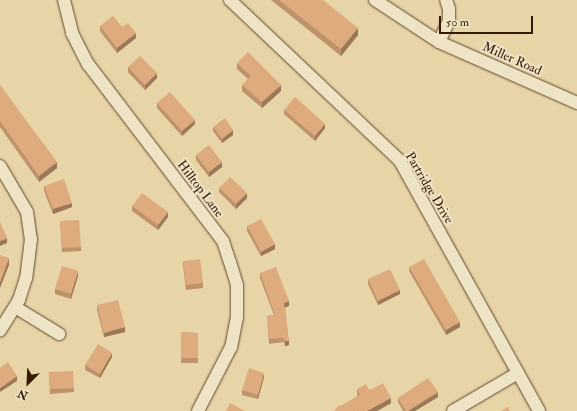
<!DOCTYPE html>
<html>
<head>
<meta charset="utf-8">
<style>
  body { margin:0 }
  #map { position:relative; width:577px; height:411px; overflow:hidden; background:#e7d4a7; font-family:"IM FELL Double Pica",serif }
  div>[style] { position:absolute }
  .roads { filter:drop-shadow(0 0 1px #61482c) drop-shadow(0 0 1px #61482c) }
  .minor>* { height:12px; margin:-6px; padding:0 6px; transform-origin:6px; border-radius:6px; background:#efe3c6 }
  .wall>* { inset:0; background:#be936c }
  .shaded-wall>* { inset:0; background:#9b7858 }
  .building>* { inset:0; background:#ddab7d }
  span { translate:-50% -50%; white-space:nowrap; text-align:center; line-height:1.15; -webkit-text-stroke:4px #efe3c6; paint-order:stroke }
  .street-label { font-size:13px; color:#341a03 }
  .north { position:absolute; left:8px; top:363px; width:40px; height:40px; -webkit-text-stroke:3px #efe3c6; paint-order:stroke; rotate:204deg; font-size:11px; font-weight:700; line-height:16px; text-align:center; color:#341a03 }
  .north::after { content:''; display:block; margin:auto; width:14px; height:18px; background:#341a03; clip-path:polygon(50% 0,100% 100%,50% 72%,0 100%) }
  .scale { position:absolute; left:439px; top:16px; width:94px; height:18px; box-sizing:border-box; border:2px solid #341a03; border-top:0; padding-left:5px; font-size:12px; line-height:14px; white-space:nowrap; color:#341a03; -webkit-text-stroke:3px #efe3c6; paint-order:stroke }
</style>
</head>
<body>
<div id="map">
  <div class="roads">
    <div class="minor">
      <div style="left:64px;top:0;width:34px;rotate:76deg"></div>
      <div style="left:72px;top:33px;width:35px;rotate:63deg"></div>
      <div style="left:88px;top:64px;width:223px;rotate:52.7deg"></div>
      <div style="left:223px;top:241px;width:22px;rotate:72deg"></div>
      <div style="left:230px;top:262px;width:24px;rotate:73deg"></div>
      <div style="left:237px;top:285px;width:32px;rotate:90deg"></div>
      <div style="left:237px;top:317px;width:31px;rotate:101deg"></div>
      <div style="left:231px;top:347px;width:72px;rotate:117.3deg"></div>
      <div style="left:230px;top:0;width:234px;rotate:43.4deg"></div>
      <div style="left:400px;top:161px;width:286px;rotate:60.9deg"></div>
      <div style="left:375px;top:0;width:77px;rotate:33.3deg"></div>
      <div style="left:439px;top:42px;width:151px;rotate:23.8deg"></div>
      <div style="left:439px;top:42px;width:23px;rotate:-65deg"></div>
      <div style="left:449px;top:21px;width:12px;rotate:-90deg"></div>
      <div style="left:449px;top:9px;width:9px;rotate:-108deg"></div>
      <div style="left:0;top:166px;width:53px;rotate:59.6deg"></div>
      <div style="left:27px;top:212px;width:27px;rotate:82deg"></div>
      <div style="left:31px;top:239px;width:39px;rotate:97deg"></div>
      <div style="left:26px;top:278px;width:23px;rotate:108deg"></div>
      <div style="left:19px;top:300px;width:36px;rotate:122deg"></div>
      <div style="left:15px;top:307px;width:52px;rotate:31.5deg"></div>
      <div style="left:453px;top:411px;width:75px;rotate:-30.3deg"></div>
    </div>
  </div>
  <div class="wall">
    <div style="clip-path:polygon(271px 0,323px 0,358px 35px,341px 56px)"></div>
    <div style="clip-path:polygon(100px 26px,122px 27px,136px 38px,117px 53px,100px 31px)"></div>
    <div style="clip-path:polygon(237px 63px,281px 91px,262px 108px,242px 91px,242px 85px,248px 79px,237px 69px)"></div>
    <div style="clip-path:polygon(128px 67px,157px 78px,145px 90px,128px 72px)"></div>
    <div style="clip-path:polygon(0 85px,57px 168px,39px 182px,0 127px)"></div>
    <div style="clip-path:polygon(157px 103px,195px 124px,182px 136px,157px 108px)"></div>
    <div style="clip-path:polygon(284px 110px,325px 128px,315px 141px,284px 114px)"></div>
    <div style="clip-path:polygon(213px 127px,233px 135px,222px 143px,213px 131px)"></div>
    <div style="clip-path:polygon(196px 155px,222px 167px,209px 177px,196px 160px)"></div>
    <div style="clip-path:polygon(44px 186px,72px 207px,53px 214px,44px 191px)"></div>
    <div style="clip-path:polygon(219px 188px,247px 198px,236px 209px,219px 192px)"></div>
    <div style="clip-path:polygon(132px 206px,168px 217px,158px 230px,132px 211px)"></div>
    <div style="clip-path:polygon(60px 221px,81px 247px,81px 251px,62px 252px)"></div>
    <div style="clip-path:polygon(247px 226px,275px 249px,261px 256px,247px 231px)"></div>
    <div style="clip-path:polygon(183px 261px,203px 283px,203px 288px,186px 290px,183px 265px)"></div>
    <div style="clip-path:polygon(409px 267px,460px 327px,446px 335px,409px 271px)"></div>
    <div style="clip-path:polygon(260px 273px,289px 306px,285px 307px,289px 345px,285px 346px,284px 342px,269px 344px,267px 316px,274px 315px,260px 278px)"></div>
    <div style="clip-path:polygon(78px 276px,71px 299px,55px 294px,55px 289px)"></div>
    <div style="clip-path:polygon(368px 279px,400px 294px,378px 305px,368px 284px)"></div>
    <div style="clip-path:polygon(97px 305px,125px 332px,104px 337px,97px 310px)"></div>
    <div style="clip-path:polygon(181px 332px,198px 333px,198px 363px,181px 363px)"></div>
    <div style="clip-path:polygon(112px 357px,100px 378px,85px 370px,85px 365px)"></div>
    <div style="clip-path:polygon(49px 372px,74px 388px,74px 392px,50px 394px)"></div>
    <div style="clip-path:polygon(264px 377px,258px 399px,242px 395px,242px 390px)"></div>
    <div style="clip-path:polygon(357px 389px,371px 390px,391px 403px,377px 411px,334px 411px,341px 406px,358px 396px,357px 395px)"></div>
    <div style="clip-path:polygon(438px 397px,415px 411px,403px 411px,398px 402px,398px 398px)"></div>
  </div>
  <div class="shaded-wall">
    <div style="clip-path:polygon(358px 28px,358px 35px,341px 56px,341px 49px)"></div>
    <div style="clip-path:polygon(136px 33px,136px 38px,117px 53px,117px 48px)"></div>
    <div style="clip-path:polygon(157px 73px,157px 78px,145px 90px,145px 85px)"></div>
    <div style="clip-path:polygon(281px 85px,281px 91px,262px 108px,262px 102px)"></div>
    <div style="clip-path:polygon(195px 120px,195px 124px,182px 136px,182px 131px)"></div>
    <div style="clip-path:polygon(325px 124px,325px 128px,315px 141px,315px 136px)"></div>
    <div style="clip-path:polygon(233px 130px,233px 135px,222px 143px,222px 139px)"></div>
    <div style="clip-path:polygon(57px 162px,57px 168px,39px 182px,39px 176px)"></div>
    <div style="clip-path:polygon(222px 162px,222px 167px,209px 177px,209px 172px)"></div>
    <div style="clip-path:polygon(247px 193px,247px 198px,236px 209px,236px 204px)"></div>
    <div style="clip-path:polygon(72px 203px,72px 207px,53px 214px,53px 209px)"></div>
    <div style="clip-path:polygon(168px 212px,168px 217px,158px 230px,158px 225px)"></div>
    <div style="clip-path:polygon(7px 238px,7px 243px,0 246px,0 241px)"></div>
    <div style="clip-path:polygon(275px 244px,275px 249px,261px 256px,261px 252px)"></div>
    <div style="clip-path:polygon(9px 258px,9px 265px,0 288px,0 282px)"></div>
    <div style="clip-path:polygon(78px 271px,78px 276px,71px 299px,71px 294px)"></div>
    <div style="clip-path:polygon(400px 290px,400px 294px,378px 305px,378px 301px)"></div>
    <div style="clip-path:polygon(289px 301px,289px 306px,284px 308px,284px 303px)"></div>
    <div style="clip-path:polygon(460px 322px,460px 327px,446px 335px,446px 330px)"></div>
    <div style="clip-path:polygon(125px 327px,125px 332px,104px 337px,104px 333px)"></div>
    <div style="clip-path:polygon(285px 341px,289px 341px,289px 345px,285px 346px)"></div>
    <div style="clip-path:polygon(112px 353px,112px 357px,100px 378px,100px 374px)"></div>
    <div style="clip-path:polygon(264px 373px,264px 377px,258px 399px,258px 395px)"></div>
    <div style="clip-path:polygon(17px 376px,17px 381px,0 392px,0 388px)"></div>
    <div style="clip-path:polygon(438px 392px,438px 397px,415px 411px,408px 411px)"></div>
    <div style="clip-path:polygon(391px 398px,391px 403px,377px 411px,367px 411px)"></div>
  </div>
  <div class="building">
    <div style="clip-path:polygon(279px 0,323px 0,358px 28px,341px 49px)"></div>
    <div style="clip-path:polygon(113px 16px,122px 27px,128px 23px,136px 33px,117px 48px,100px 26px)"></div>
    <div style="clip-path:polygon(248px 52px,281px 85px,262px 102px,242px 85px,251px 76px,237px 63px)"></div>
    <div style="clip-path:polygon(140px 56px,157px 73px,145px 85px,128px 67px)"></div>
    <div style="clip-path:polygon(0 85px,57px 162px,39px 176px,0 121px)"></div>
    <div style="clip-path:polygon(170px 92px,195px 120px,182px 131px,157px 103px)"></div>
    <div style="clip-path:polygon(295px 97px,325px 124px,315px 136px,284px 110px)"></div>
    <div style="clip-path:polygon(225px 118px,233px 130px,222px 139px,213px 127px)"></div>
    <div style="clip-path:polygon(209px 145px,222px 162px,209px 172px,196px 155px)"></div>
    <div style="clip-path:polygon(230px 177px,247px 193px,236px 204px,219px 188px)"></div>
    <div style="clip-path:polygon(64px 179px,72px 203px,53px 209px,44px 186px)"></div>
    <div style="clip-path:polygon(142px 193px,168px 212px,158px 225px,132px 206px)"></div>
    <div style="clip-path:polygon(261px 219px,275px 244px,261px 252px,247px 226px)"></div>
    <div style="clip-path:polygon(79px 220px,81px 247px,62px 248px,60px 221px)"></div>
    <div style="clip-path:polygon(0 222px,7px 238px,0 241px)"></div>
    <div style="clip-path:polygon(0 255px,9px 258px,0 282px)"></div>
    <div style="clip-path:polygon(200px 259px,203px 283px,186px 285px,183px 261px)"></div>
    <div style="clip-path:polygon(424px 259px,460px 322px,446px 330px,409px 267px)"></div>
    <div style="clip-path:polygon(62px 266px,78px 271px,71px 294px,55px 289px)"></div>
    <div style="clip-path:polygon(276px 267px,289px 301px,284px 303px,289px 341px,285px 341px,284px 338px,269px 339px,267px 316px,275px 315px,260px 273px)"></div>
    <div style="clip-path:polygon(390px 269px,400px 290px,378px 301px,368px 279px)"></div>
    <div style="clip-path:polygon(118px 300px,125px 327px,104px 333px,97px 305px)"></div>
    <div style="clip-path:polygon(181px 332px,198px 333px,198px 358px,181px 358px)"></div>
    <div style="clip-path:polygon(98px 344px,112px 353px,100px 374px,85px 365px)"></div>
    <div style="clip-path:polygon(8px 362px,17px 376px,0 388px,0 368px)"></div>
    <div style="clip-path:polygon(249px 368px,264px 373px,258px 395px,242px 390px)"></div>
    <div style="clip-path:polygon(73px 371px,74px 388px,50px 389px,49px 372px)"></div>
    <div style="clip-path:polygon(428px 378px,438px 392px,408px 411px,406px 411px,398px 398px)"></div>
    <div style="clip-path:polygon(383px 383px,391px 398px,367px 411px,355px 411px,355px 410px,354px 411px,334px 411px,339px 405px,341px 406px,360px 395px,357px 389px,366px 384px,369px 390px,371px 389px,370px 390px)"></div>
    <div style="clip-path:polygon(230px 403px,245px 411px,226px 411px)"></div>
    <div style="clip-path:polygon(508px 407px,510px 411px,501px 411px)"></div>
  </div>
  <div class="street-label">
    <span style="left:512px;top:59px;rotate:24deg">Miller Road</span>
    <span style="left:429px;top:188px;rotate:59deg">Partridge Drive</span>
    <span style="left:200px;top:189px;rotate:53deg">Hilltop Lane</span>
  </div>
  <div class="north">N</div>
  <div class="scale">50 m</div>
</div>
</body>
</html>
